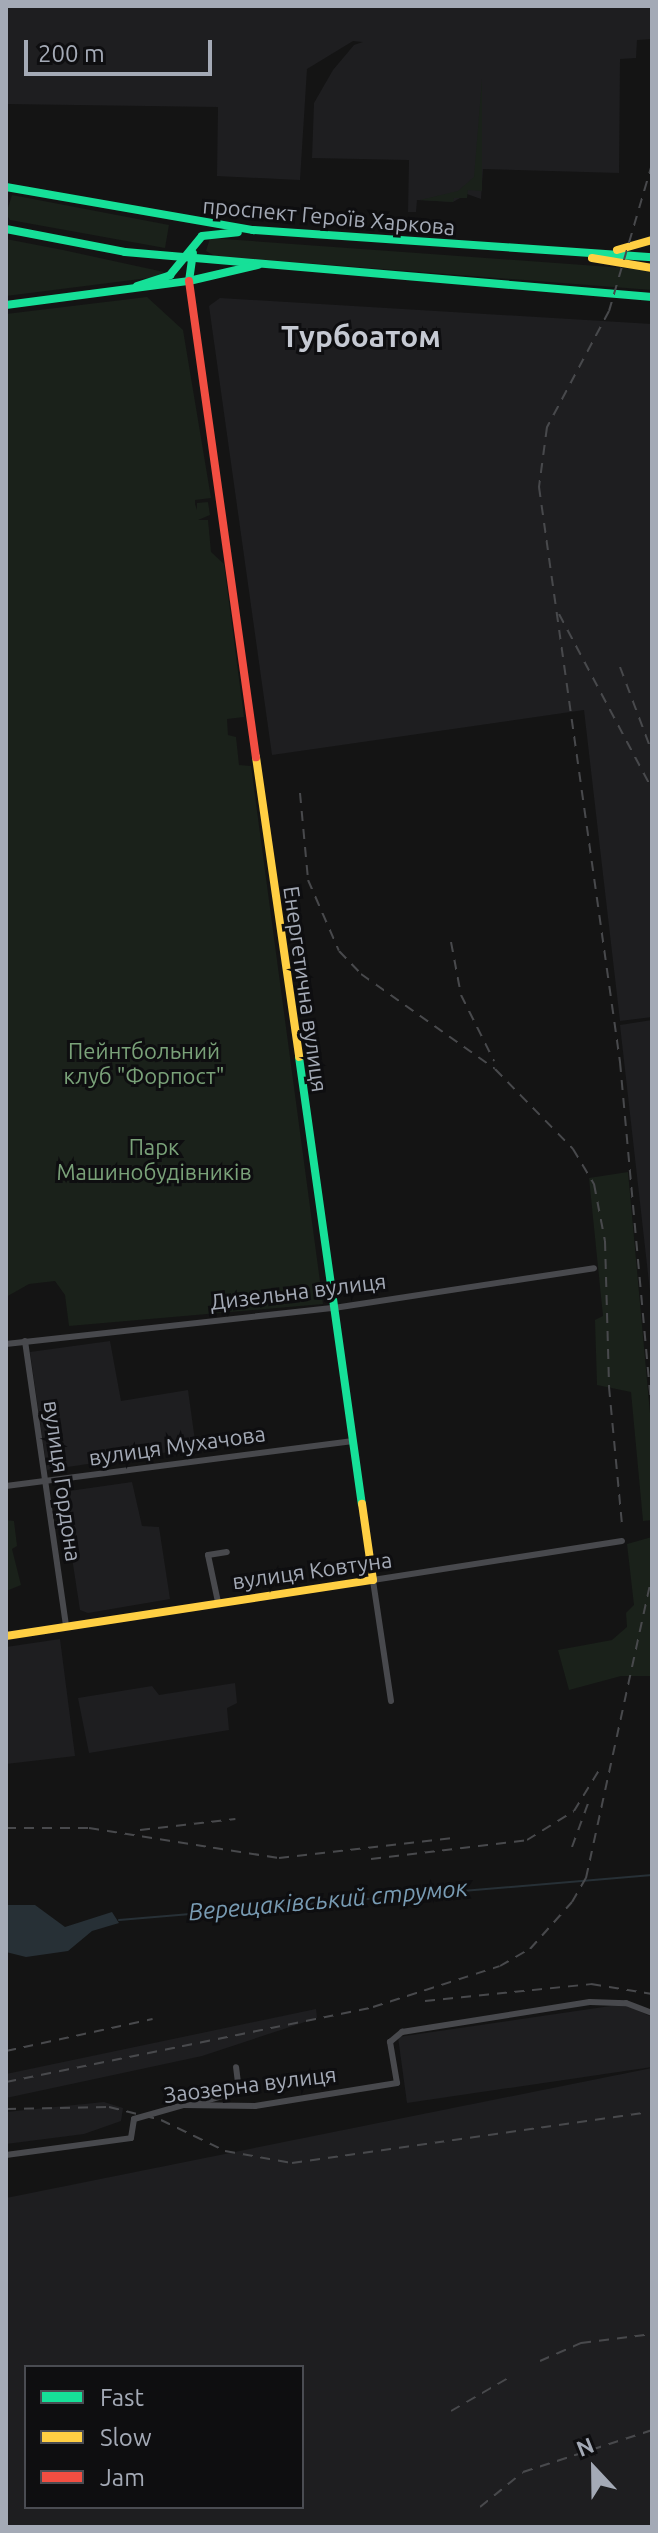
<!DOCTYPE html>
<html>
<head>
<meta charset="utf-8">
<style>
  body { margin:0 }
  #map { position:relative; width:658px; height:2533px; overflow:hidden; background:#141414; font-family:Ubuntu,sans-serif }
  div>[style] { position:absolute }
  .built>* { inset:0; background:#1e1e20 }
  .green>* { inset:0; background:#1a211a }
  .water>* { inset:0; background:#273036 }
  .stream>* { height:2px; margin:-1px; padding:0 1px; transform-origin:1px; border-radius:1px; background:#273036 }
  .street>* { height:6px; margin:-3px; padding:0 3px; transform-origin:3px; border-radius:3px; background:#48494d }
  .fast>* { height:8px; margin:-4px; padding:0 4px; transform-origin:4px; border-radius:4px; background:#16e098 }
  .slow>* { height:8px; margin:-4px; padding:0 4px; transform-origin:4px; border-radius:4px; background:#ffcf43 }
  .jam>* { height:8px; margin:-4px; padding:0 4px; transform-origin:4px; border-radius:4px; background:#f24e42 }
  .rail>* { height:2px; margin-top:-1px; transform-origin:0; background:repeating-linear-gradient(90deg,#48494c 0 10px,transparent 0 18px) }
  span { translate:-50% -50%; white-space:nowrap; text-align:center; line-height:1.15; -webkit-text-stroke:6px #0e0e10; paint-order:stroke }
  .street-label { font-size:22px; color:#a4aab6 }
  .park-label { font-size:22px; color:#7aa279 }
  .water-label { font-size:24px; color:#789bb3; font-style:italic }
  .district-label { font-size:30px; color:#c5c9d2; font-weight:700 }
  .frame { position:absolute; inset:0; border:8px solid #a4aab6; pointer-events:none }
  .legend { position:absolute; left:24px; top:2365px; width:280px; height:144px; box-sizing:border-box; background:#0e0e10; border:2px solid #4a4c52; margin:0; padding:10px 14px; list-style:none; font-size:24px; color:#a4aab6 }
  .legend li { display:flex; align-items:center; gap:16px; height:40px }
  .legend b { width:40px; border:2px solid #4a4c52 }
  .north { position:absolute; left:554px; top:2429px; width:80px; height:80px; -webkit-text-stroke:6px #0e0e10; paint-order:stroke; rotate:338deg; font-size:22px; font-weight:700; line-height:32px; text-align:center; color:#a4aab6 }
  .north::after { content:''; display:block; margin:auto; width:28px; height:36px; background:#a4aab6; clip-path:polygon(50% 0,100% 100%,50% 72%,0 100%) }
  .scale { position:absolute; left:24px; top:40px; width:188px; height:36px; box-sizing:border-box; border:4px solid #a4aab6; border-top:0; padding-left:10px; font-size:24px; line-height:28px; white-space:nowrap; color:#a4aab6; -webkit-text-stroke:6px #0e0e10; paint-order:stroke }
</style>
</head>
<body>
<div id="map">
  <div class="built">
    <div style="clip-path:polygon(6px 6px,652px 6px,652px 39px,637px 40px,636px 58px,620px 59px,619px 173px,483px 169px,481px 199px,467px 194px,453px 202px,417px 200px,416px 212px,408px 212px,409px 160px,312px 158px,314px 103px,333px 70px,354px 45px,363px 42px,353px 41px,307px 69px,300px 180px,217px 176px,218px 107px,6px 104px)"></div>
    <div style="clip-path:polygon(220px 298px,652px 324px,652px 1017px,620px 1021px,584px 710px,272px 755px,209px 306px)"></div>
    <div style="clip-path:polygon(652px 1020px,652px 1309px,620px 1025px)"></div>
    <div style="clip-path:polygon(110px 1341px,121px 1401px,188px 1390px,196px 1448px,47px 1470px,30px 1352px)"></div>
    <div style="clip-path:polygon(132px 1482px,142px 1526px,159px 1527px,170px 1599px,88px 1613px,80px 1610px,62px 1492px)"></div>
    <div style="clip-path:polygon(60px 1639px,75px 1756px,6px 1764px,6px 1647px)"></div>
    <div style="clip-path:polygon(235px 1683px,237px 1703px,227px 1708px,229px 1730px,89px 1753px,78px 1698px,152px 1686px,159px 1695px)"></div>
    <div style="clip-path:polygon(624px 2004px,652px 2017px,652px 2067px,407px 2103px,398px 2037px)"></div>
    <div style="clip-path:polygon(316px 2009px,317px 2018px,202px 2056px,6px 2098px,6px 2074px)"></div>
    <div style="clip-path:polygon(evenodd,652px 2068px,652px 2527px,6px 2527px,6px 2198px,652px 2068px,26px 2367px,302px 2367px,302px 2507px,26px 2507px,26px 2367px)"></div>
    <div style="clip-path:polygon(104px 2102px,123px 2108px,121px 2121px,84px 2134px,6px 2144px,6px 2112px)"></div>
  </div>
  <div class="green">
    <div style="clip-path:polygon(482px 79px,482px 191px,468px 190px,467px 198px,454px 198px,453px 202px,420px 200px,458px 191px,474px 177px)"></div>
    <div style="clip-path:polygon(12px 195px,169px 225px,165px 248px,10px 220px,6px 214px)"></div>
    <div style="clip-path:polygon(210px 238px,652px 270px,652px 290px,215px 256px,206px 251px)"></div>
    <div style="clip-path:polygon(6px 239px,63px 250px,164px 272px,156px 277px,6px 296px)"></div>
    <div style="clip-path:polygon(147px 297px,183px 330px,211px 498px,195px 500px,195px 504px,197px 510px,197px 503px,208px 502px,210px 515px,198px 520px,208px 520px,211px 552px,224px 564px,244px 717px,227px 719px,228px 735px,236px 737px,239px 765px,251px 766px,323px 1304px,69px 1326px,65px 1295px,55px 1281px,29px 1284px,6px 1297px,6px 314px)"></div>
    <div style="clip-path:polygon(628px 1172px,652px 1435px,652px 1520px,643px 1521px,631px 1392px,597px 1385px,595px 1320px,603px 1316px,589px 1178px)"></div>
    <div style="clip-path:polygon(6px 1520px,14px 1521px,17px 1546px,12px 1549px,21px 1585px,6px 1591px)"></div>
    <div style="clip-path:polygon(652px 1537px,652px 1676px,621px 1676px,569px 1690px,558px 1650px,612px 1640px,627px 1627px,626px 1613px,634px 1605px,627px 1544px)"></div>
  </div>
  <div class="water">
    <div style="clip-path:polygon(6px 1905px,35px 1905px,65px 1927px,112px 1912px,119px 1923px,92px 1931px,68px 1951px,26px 1957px,6px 1952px)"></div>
  </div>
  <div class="stream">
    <div style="left:119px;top:1920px;width:535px;rotate:-4.83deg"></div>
  </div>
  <div class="street">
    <div style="left:25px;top:1341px;width:289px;rotate:81.8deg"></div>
    <div style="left:6px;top:1344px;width:330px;rotate:-6.3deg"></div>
    <div style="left:334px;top:1308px;width:263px;rotate:-8.7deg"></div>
    <div style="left:6px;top:1486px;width:350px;rotate:-7.4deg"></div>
    <div style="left:218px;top:1602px;width:48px;rotate:-102deg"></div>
    <div style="left:208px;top:1555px;width:19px;rotate:-9deg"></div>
    <div style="left:391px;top:1701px;width:122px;rotate:-98.5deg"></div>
    <div style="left:373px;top:1580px;width:252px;rotate:-8.9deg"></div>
    <div style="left:196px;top:2104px;width:45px;rotate:-16.8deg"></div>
    <div style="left:239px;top:2091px;width:24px;rotate:-97deg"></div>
    <div style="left:6px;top:2155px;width:126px;rotate:-7.7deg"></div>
    <div style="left:131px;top:2138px;width:19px;rotate:-81deg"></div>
    <div style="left:134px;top:2119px;width:51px;rotate:-15.9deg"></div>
    <div style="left:183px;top:2105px;width:72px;rotate:0.8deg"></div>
    <div style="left:255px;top:2106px;width:144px;rotate:-9.2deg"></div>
    <div style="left:397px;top:2083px;width:42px;rotate:-99.7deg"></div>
    <div style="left:390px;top:2042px;width:16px;rotate:-40deg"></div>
    <div style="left:402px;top:2032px;width:190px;rotate:-9.1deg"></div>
    <div style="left:590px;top:2002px;width:36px;rotate:2deg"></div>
    <div style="left:626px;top:2003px;width:28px;rotate:21deg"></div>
  </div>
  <div class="fast">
    <div style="left:6px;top:187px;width:251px;rotate:9.9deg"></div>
    <div style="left:253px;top:230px;width:400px;rotate:3.9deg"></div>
    <div style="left:6px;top:229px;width:121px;rotate:10.9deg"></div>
    <div style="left:125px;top:252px;width:529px;rotate:4.88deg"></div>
    <div style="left:189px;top:281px;width:28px;rotate:-82deg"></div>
    <div style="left:137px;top:286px;width:35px;rotate:-18deg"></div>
    <div style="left:170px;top:275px;width:50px;rotate:-50.6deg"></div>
    <div style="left:202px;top:236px;width:36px;rotate:-6deg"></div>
    <div style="left:6px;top:305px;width:185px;rotate:-7.5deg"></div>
    <div style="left:189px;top:281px;width:71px;rotate:-13.1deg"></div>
    <div style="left:299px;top:1057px;width:451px;rotate:82deg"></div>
  </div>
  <div class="slow">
    <div style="left:617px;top:250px;width:36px;rotate:-16deg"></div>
    <div style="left:592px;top:258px;width:61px;rotate:9.5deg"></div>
    <div style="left:256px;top:757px;width:303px;rotate:81.8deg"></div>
    <div style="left:6px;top:1636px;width:371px;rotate:-8.7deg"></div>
    <div style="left:373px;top:1580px;width:77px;rotate:-98.2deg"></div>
  </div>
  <div class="jam">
    <div style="left:189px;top:281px;width:481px;rotate:82deg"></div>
  </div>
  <div class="rail">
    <div style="left:652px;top:164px;width:153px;rotate:106.3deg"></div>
    <div style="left:609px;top:311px;width:132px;rotate:118.1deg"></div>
    <div style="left:547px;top:427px;width:61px;rotate:97.6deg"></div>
    <div style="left:539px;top:487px;width:581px;rotate:81.98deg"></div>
    <div style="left:620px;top:1062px;width:351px;rotate:84.8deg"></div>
    <div style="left:559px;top:614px;width:198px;rotate:62deg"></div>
    <div style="left:620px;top:667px;width:91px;rotate:69.4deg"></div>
    <div style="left:300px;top:793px;width:87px;rotate:84.7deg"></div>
    <div style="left:308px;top:880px;width:77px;rotate:66.4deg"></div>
    <div style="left:339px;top:951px;width:32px;rotate:46deg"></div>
    <div style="left:361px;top:974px;width:164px;rotate:35.3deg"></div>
    <div style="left:495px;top:1069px;width:112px;rotate:45.7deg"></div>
    <div style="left:573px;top:1149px;width:41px;rotate:59deg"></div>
    <div style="left:594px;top:1184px;width:58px;rotate:79.1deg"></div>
    <div style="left:605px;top:1241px;width:146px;rotate:88.4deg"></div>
    <div style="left:609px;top:1387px;width:139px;rotate:84.6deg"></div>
    <div style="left:451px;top:942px;width:54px;rotate:79.3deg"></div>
    <div style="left:461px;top:995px;width:74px;rotate:63.4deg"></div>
    <div style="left:6px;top:1828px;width:83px"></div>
    <div style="left:89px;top:1828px;width:192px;rotate:9deg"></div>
    <div style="left:279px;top:1858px;width:175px;rotate:-6.6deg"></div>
    <div style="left:140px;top:1830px;width:96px;rotate:-6.6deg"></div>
    <div style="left:572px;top:1847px;width:52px;rotate:-69.8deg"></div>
    <div style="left:371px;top:1859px;width:157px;rotate:-6.9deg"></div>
    <div style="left:527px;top:1840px;width:55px;rotate:-31.7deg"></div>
    <div style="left:574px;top:1811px;width:52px;rotate:-58.5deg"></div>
    <div style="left:425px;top:2001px;width:167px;rotate:-5.8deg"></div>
    <div style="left:591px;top:1984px;width:62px;rotate:9.3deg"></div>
    <div style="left:6px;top:2051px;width:150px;rotate:-12.3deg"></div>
    <div style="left:6px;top:2082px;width:375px;rotate:-11.5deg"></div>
    <div style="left:373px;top:2007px;width:133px;rotate:-17.9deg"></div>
    <div style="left:500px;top:1966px;width:34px;rotate:-30deg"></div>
    <div style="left:530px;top:1949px;width:63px;rotate:-48.2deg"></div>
    <div style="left:572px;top:1902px;width:28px;rotate:-60deg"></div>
    <div style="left:586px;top:1878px;width:310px;rotate:-77.7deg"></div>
    <div style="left:6px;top:2109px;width:103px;rotate:-1.1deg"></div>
    <div style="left:109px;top:2107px;width:54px;rotate:14deg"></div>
    <div style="left:161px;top:2120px;width:71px;rotate:25.8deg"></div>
    <div style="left:225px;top:2151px;width:68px;rotate:10.2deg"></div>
    <div style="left:292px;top:2163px;width:356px;rotate:-8.1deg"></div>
    <div style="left:540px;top:2361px;width:45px;rotate:-23.7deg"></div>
    <div style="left:581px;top:2343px;width:72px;rotate:-7.2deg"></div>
    <div style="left:451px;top:2411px;width:68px;rotate:-30deg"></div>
    <div style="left:480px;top:2507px;width:55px;rotate:-39.1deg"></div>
    <div style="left:523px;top:2472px;width:136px;rotate:-18deg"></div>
  </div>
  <div class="street-label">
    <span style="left:329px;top:216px;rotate:5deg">проспект Героїв Харкова</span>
    <span style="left:306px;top:989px;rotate:82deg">Енергетична вулиця</span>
    <span style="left:298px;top:1291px;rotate:-7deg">Дизельна вулиця</span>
    <span style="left:177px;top:1445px;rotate:-8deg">вулиця Мухачова</span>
    <span style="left:63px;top:1481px;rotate:82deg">вулиця Гордона</span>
    <span style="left:312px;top:1570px;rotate:-8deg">вулиця Ковтуна</span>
    <span style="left:250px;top:2084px;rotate:-7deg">Заозерна вулиця</span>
  </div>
  <div class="park-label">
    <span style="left:144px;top:1063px">Пейнтбольний<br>клуб "Форпост"</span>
    <span style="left:154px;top:1159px">Парк<br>Машинобудівників</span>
  </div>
  <div class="water-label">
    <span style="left:328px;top:1900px;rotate:-5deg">Верещаківський струмок</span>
  </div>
  <div class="district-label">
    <span style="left:361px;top:336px">Турбоатом</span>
  </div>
  <div class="frame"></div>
  <ul class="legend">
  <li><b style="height:10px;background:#16e098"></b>Fast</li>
  <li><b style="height:10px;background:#ffcf43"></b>Slow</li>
  <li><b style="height:10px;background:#f24e42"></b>Jam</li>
  </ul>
  <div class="north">N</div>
  <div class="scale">200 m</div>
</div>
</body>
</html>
